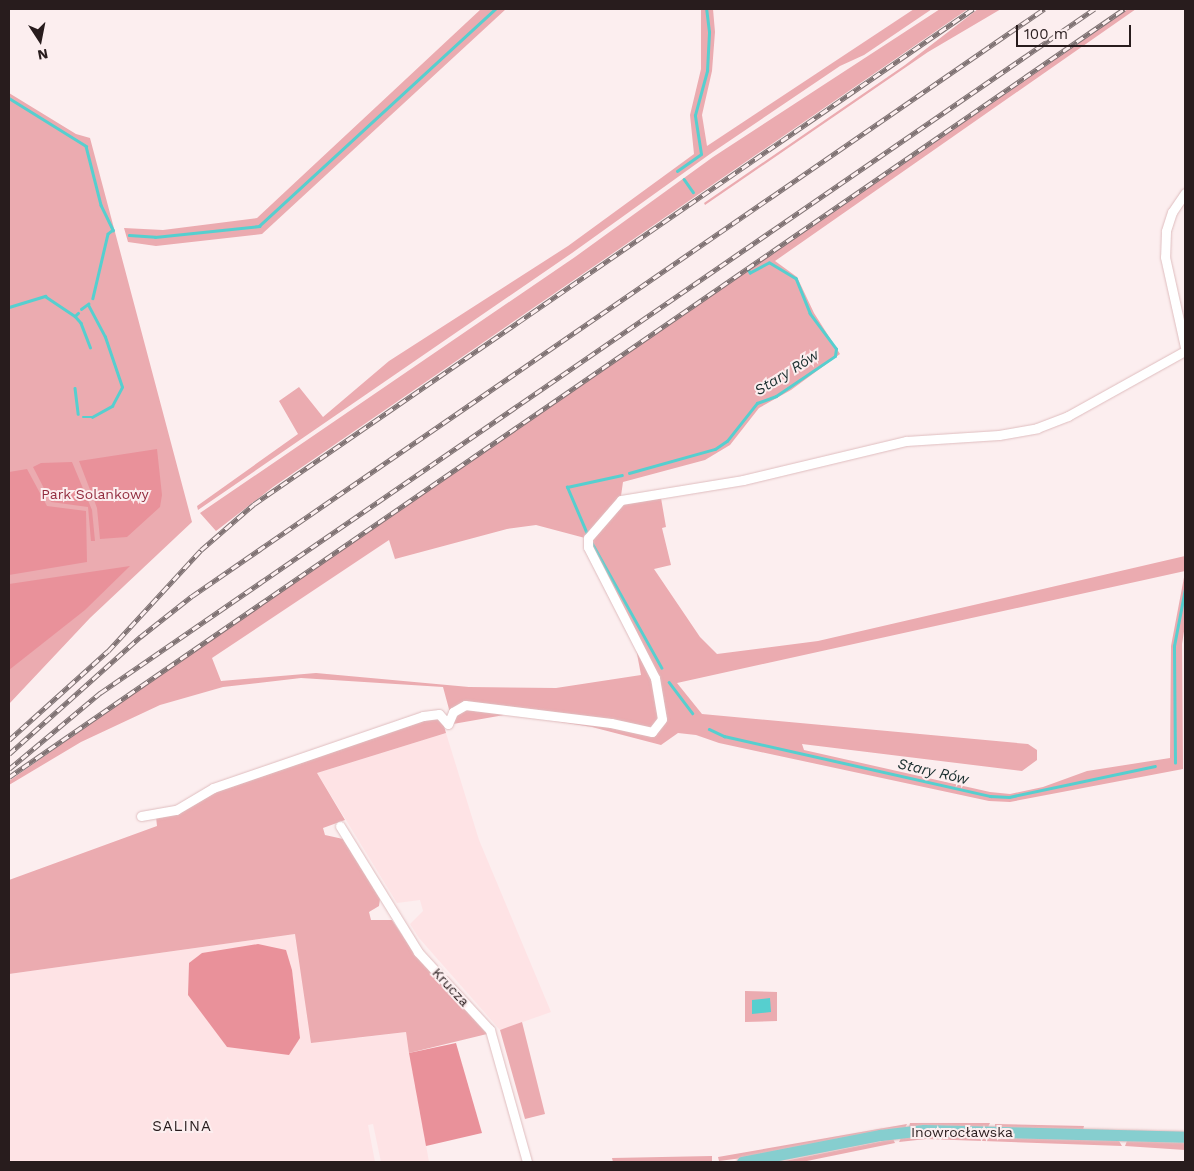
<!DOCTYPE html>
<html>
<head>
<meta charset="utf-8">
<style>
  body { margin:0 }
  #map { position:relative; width:1194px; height:1171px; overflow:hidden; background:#fceeef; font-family:"Work Sans",sans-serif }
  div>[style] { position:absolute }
  .built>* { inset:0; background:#fee3e5 }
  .green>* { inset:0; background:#ebabb0 }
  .forest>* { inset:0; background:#e9919a }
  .water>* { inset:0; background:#56cfcf }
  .stream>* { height:2.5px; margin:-1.25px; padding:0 1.25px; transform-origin:1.25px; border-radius:1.25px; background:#56cfcf }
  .roads { filter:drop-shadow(0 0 1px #dfbdbf) drop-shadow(0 0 1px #dfbdbf) }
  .minor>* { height:9px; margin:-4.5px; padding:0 4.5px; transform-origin:4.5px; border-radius:4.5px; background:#fff }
  .major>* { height:11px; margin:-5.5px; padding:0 5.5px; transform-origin:5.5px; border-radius:5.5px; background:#86cecf }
  .rail>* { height:4.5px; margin-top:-2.25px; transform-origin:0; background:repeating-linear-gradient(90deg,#fceeef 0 8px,#7f7273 0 16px); box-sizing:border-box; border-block:1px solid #7f7273 }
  span { translate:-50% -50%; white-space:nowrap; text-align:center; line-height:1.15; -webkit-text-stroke:4px #fceeef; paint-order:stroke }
  .park-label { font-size:14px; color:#932d3f }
  .street-label { font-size:14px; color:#281c1d }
  .water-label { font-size:15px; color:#1a2f2f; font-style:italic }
  .neighbourhood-label { font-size:15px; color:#281c1d; letter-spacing:1px }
  .frame { position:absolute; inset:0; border:10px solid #281c1d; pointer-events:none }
  .north { position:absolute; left:15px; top:15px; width:50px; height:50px; -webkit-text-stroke:4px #fceeef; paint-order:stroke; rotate:169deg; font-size:14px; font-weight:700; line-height:20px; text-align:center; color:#281c1d }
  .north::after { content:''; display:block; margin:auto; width:18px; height:22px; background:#281c1d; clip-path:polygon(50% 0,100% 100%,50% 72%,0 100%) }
  .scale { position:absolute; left:1016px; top:25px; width:115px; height:22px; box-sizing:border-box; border:2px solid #281c1d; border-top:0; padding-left:6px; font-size:15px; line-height:18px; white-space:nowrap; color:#281c1d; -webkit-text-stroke:4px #fceeef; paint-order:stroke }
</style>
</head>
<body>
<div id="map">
  <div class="built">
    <div style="clip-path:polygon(446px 733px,479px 840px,551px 1012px,500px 1030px,419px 938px,410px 924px,423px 911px,420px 900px,397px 903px,317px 773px)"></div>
    <div style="clip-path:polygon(295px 934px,357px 1038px,406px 1032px,429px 1162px,381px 1162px,373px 1124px,368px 1125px,375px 1162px,9px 1162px,9px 974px)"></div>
  </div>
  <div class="green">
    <div style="clip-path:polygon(481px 9px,506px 9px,262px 234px,156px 246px,128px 242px,124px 228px,163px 230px,257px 218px)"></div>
    <div style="clip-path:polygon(701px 9px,713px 9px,715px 32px,712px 71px,702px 115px,707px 146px,914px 9px,932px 9px,864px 55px,840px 66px,710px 154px,572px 253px,198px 510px,197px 506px,298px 434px,279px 401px,299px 387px,323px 417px,389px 361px,568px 246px,694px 154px,690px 115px,701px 69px)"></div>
    <div style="clip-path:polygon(940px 9px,968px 9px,273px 487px,216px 531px,200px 513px,575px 257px,713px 157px)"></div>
    <div style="clip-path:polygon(978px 9px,1001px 9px,928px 52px,705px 205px,704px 203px,905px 65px)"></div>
    <div style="clip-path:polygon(1128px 9px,1136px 9px,775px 261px,797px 277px,814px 313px,840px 354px,791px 390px,759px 408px,730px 445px,705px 460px,623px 482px,621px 496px,585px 538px,536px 525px,507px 529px,395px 559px,389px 540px,212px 658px,221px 681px,316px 673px,469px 687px,556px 688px,641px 675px,635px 643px,656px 671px,591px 546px,592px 538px,622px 503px,661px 498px,666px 527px,662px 528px,671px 565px,654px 569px,700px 637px,717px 654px,818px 641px,1185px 556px,1185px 571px,677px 683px,702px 714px,1028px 744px,1037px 750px,1037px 760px,1022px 771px,802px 744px,804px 750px,990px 792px,1010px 794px,1043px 787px,1087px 771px,1170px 758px,1171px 646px,1185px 572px,1185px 625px,1182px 644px,1183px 769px,1010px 802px,989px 801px,719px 743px,696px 735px,678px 733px,661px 745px,592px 727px,510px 714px,453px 724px,443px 687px,301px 678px,223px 687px,160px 705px,81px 742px,9px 785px,9px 781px,145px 685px)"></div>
    <div style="clip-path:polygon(9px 93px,76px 134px,90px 138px,192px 522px,90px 618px,9px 704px)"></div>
    <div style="clip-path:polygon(424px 718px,442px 719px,446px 733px,317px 773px,345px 820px,323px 828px,325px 835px,343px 839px,380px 899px,379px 906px,369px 912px,371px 920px,392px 920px,415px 954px,487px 1034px,409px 1053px,406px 1032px,311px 1043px,295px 934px,9px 974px,9px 880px,157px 826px,156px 817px,209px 793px)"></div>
    <div style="clip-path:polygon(745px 991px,777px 992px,777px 1021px,745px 1022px)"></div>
    <div style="clip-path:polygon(522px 1022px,545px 1114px,525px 1119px,500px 1030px)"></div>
    <div style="clip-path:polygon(910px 1123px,990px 1123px,988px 1127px,909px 1127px)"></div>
    <div style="clip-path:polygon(907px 1124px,905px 1128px,750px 1157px,719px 1161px,718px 1157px)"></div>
    <div style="clip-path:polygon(995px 1124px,1084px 1126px,1083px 1130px,995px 1127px)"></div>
    <div style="clip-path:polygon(925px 1136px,1119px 1141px,1122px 1146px,926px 1139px,899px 1142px,901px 1138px)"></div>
    <div style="clip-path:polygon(893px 1139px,895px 1143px,802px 1162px,780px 1162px)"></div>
    <div style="clip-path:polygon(1127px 1141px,1185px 1143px,1185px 1150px,1125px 1146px)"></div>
    <div style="clip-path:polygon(712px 1156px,712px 1161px,613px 1162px,612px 1158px)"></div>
  </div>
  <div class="forest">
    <div style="clip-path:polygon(157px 449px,162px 495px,160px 507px,127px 537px,100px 539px,97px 508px,79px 461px)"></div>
    <div style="clip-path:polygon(72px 462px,92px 510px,95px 541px,91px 541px,88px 507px,51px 502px,33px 467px,41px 463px)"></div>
    <div style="clip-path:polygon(27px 469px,47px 506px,86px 511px,87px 562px,9px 575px,9px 472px)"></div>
    <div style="clip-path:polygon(130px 566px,85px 610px,9px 670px,9px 584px)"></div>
    <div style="clip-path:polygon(258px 944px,286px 950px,292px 970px,300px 1038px,289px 1055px,227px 1047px,188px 995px,189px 963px,202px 953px)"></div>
    <div style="clip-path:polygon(456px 1043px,482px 1133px,426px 1146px,409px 1053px)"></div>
  </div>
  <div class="water">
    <div style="clip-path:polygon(770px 998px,771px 1012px,752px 1014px,752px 1000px)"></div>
  </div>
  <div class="stream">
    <div style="left:9px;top:98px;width:91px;rotate:31.9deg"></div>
    <div style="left:86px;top:146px;width:61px;rotate:75.7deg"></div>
    <div style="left:101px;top:205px;width:28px;rotate:64deg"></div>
    <div style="left:113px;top:230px;width:6px;rotate:141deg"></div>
    <div style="left:108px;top:234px;width:66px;rotate:103.2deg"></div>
    <div style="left:677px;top:171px;width:29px;rotate:-35deg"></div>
    <div style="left:701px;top:154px;width:39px;rotate:-99deg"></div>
    <div style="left:695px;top:115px;width:46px;rotate:-74.7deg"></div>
    <div style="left:707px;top:71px;width:39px;rotate:-87deg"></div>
    <div style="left:709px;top:32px;width:23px;rotate:-97deg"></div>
    <div style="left:684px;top:179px;width:16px;rotate:55deg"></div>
    <div style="left:129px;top:235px;width:26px;rotate:4deg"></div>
    <div style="left:155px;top:237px;width:105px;rotate:-6deg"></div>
    <div style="left:259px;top:226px;width:321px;rotate:-42.6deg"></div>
    <div style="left:9px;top:307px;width:38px;rotate:-17deg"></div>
    <div style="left:45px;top:296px;width:36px;rotate:34deg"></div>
    <div style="left:75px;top:316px;width:4px;rotate:-45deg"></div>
    <div style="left:81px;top:309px;width:9px;rotate:-36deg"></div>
    <div style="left:75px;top:316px;width:9px;rotate:49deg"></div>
    <div style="left:81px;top:323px;width:26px;rotate:69deg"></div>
    <div style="left:75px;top:388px;width:26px;rotate:83deg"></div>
    <div style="left:83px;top:417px;width:9px"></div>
    <div style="left:92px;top:417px;width:23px;rotate:-29deg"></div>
    <div style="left:112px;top:406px;width:21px;rotate:-62deg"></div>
    <div style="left:122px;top:387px;width:53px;rotate:-108.8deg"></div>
    <div style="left:105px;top:337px;width:36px;rotate:-118deg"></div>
    <div style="left:629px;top:473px;width:89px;rotate:-15.6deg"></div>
    <div style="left:715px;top:449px;width:14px;rotate:-34deg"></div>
    <div style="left:727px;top:441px;width:48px;rotate:-51.7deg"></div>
    <div style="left:757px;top:403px;width:20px;rotate:-20deg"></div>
    <div style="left:776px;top:396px;width:71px;rotate:-34.1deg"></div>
    <div style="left:835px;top:356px;width:7px;rotate:-82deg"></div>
    <div style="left:836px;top:349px;width:44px;rotate:-126.6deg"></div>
    <div style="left:810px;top:314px;width:38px;rotate:-112deg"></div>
    <div style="left:796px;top:279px;width:31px;rotate:-149deg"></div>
    <div style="left:769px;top:263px;width:21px;rotate:152deg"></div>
    <div style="left:750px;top:273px;width:4px;rotate:-124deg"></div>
    <div style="left:587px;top:534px;width:51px;rotate:-113.1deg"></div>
    <div style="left:567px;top:487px;width:56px;rotate:-12.3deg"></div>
    <div style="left:591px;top:541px;width:145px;rotate:60.8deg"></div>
    <div style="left:669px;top:682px;width:39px;rotate:53deg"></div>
    <div style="left:709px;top:729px;width:17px;rotate:25deg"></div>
    <div style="left:724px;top:736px;width:273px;rotate:12.7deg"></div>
    <div style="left:990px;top:796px;width:19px;rotate:3deg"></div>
    <div style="left:1009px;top:797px;width:149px;rotate:-12deg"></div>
    <div style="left:1175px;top:763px;width:117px;rotate:-90.5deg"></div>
    <div style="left:1174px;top:646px;width:58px;rotate:-79.1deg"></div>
  </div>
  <div class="roads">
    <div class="minor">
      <div style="left:1185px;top:193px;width:23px;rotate:124deg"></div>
      <div style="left:1172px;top:212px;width:20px;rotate:108deg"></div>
      <div style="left:1166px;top:231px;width:26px;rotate:92deg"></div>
      <div style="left:1165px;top:257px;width:92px;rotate:77.5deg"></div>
      <div style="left:141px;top:816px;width:36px;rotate:-10deg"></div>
      <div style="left:176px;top:810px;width:43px;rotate:-30.7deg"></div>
      <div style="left:213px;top:788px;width:222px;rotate:-18.9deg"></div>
      <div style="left:423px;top:716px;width:16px;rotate:-7deg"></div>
      <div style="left:439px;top:714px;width:13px;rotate:48deg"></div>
      <div style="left:448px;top:724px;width:13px;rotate:-67deg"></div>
      <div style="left:453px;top:712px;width:14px;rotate:-30deg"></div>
      <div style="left:465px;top:705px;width:147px;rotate:7deg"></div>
      <div style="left:611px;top:723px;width:42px;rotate:12.4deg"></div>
      <div style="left:652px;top:732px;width:16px;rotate:-52deg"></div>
      <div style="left:662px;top:719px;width:42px;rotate:-99.7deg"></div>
      <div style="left:655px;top:678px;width:147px;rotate:-117.1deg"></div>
      <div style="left:588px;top:547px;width:9px;rotate:-90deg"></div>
      <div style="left:588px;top:538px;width:50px;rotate:-49deg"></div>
      <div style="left:621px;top:500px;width:124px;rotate:-9.3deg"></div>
      <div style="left:743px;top:480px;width:168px;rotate:-13.5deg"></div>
      <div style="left:906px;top:441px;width:93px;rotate:-3.7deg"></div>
      <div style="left:999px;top:435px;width:39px;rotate:-10deg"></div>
      <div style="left:1037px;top:428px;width:33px;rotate:-21deg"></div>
      <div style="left:1068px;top:416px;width:134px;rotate:-29.1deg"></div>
      <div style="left:340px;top:826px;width:148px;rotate:58.2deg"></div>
      <div style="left:418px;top:952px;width:106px;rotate:47.3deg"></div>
      <div style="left:490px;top:1030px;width:137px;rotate:74.3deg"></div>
    </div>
    <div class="major">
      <div style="left:742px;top:1162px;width:141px;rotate:-11.1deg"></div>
      <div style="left:880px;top:1135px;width:44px;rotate:-6.5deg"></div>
      <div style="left:924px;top:1130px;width:261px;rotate:1.5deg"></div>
    </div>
  </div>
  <div class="rail">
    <div style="left:9px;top:740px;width:133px;rotate:-42deg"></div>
    <div style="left:108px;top:651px;width:137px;rotate:-47.4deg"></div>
    <div style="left:201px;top:550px;width:70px;rotate:-41deg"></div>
    <div style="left:254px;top:504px;width:873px;rotate:-34.55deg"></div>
    <div style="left:9px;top:754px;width:176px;rotate:-41.8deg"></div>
    <div style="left:140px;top:637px;width:66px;rotate:-38.3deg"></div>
    <div style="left:192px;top:596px;width:1035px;rotate:-34.57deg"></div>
    <div style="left:9px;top:769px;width:119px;rotate:-39.9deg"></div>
    <div style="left:100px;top:693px;width:1207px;rotate:-34.53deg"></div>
    <div style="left:9px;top:777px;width:1354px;rotate:-34.56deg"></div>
  </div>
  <div class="park-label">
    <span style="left:95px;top:494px">Park Solankowy</span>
  </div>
  <div class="street-label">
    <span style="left:451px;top:987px;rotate:47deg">Krucza</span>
    <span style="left:962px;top:1132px">Inowrocławska</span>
  </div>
  <div class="water-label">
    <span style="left:787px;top:373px;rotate:-32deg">Stary Rów</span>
    <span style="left:933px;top:772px;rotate:13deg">Stary Rów</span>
  </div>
  <div class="neighbourhood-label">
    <span style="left:182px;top:1127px">SALINA</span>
  </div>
  <div class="frame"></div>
  <div class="north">N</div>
  <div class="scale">100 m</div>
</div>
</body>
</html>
